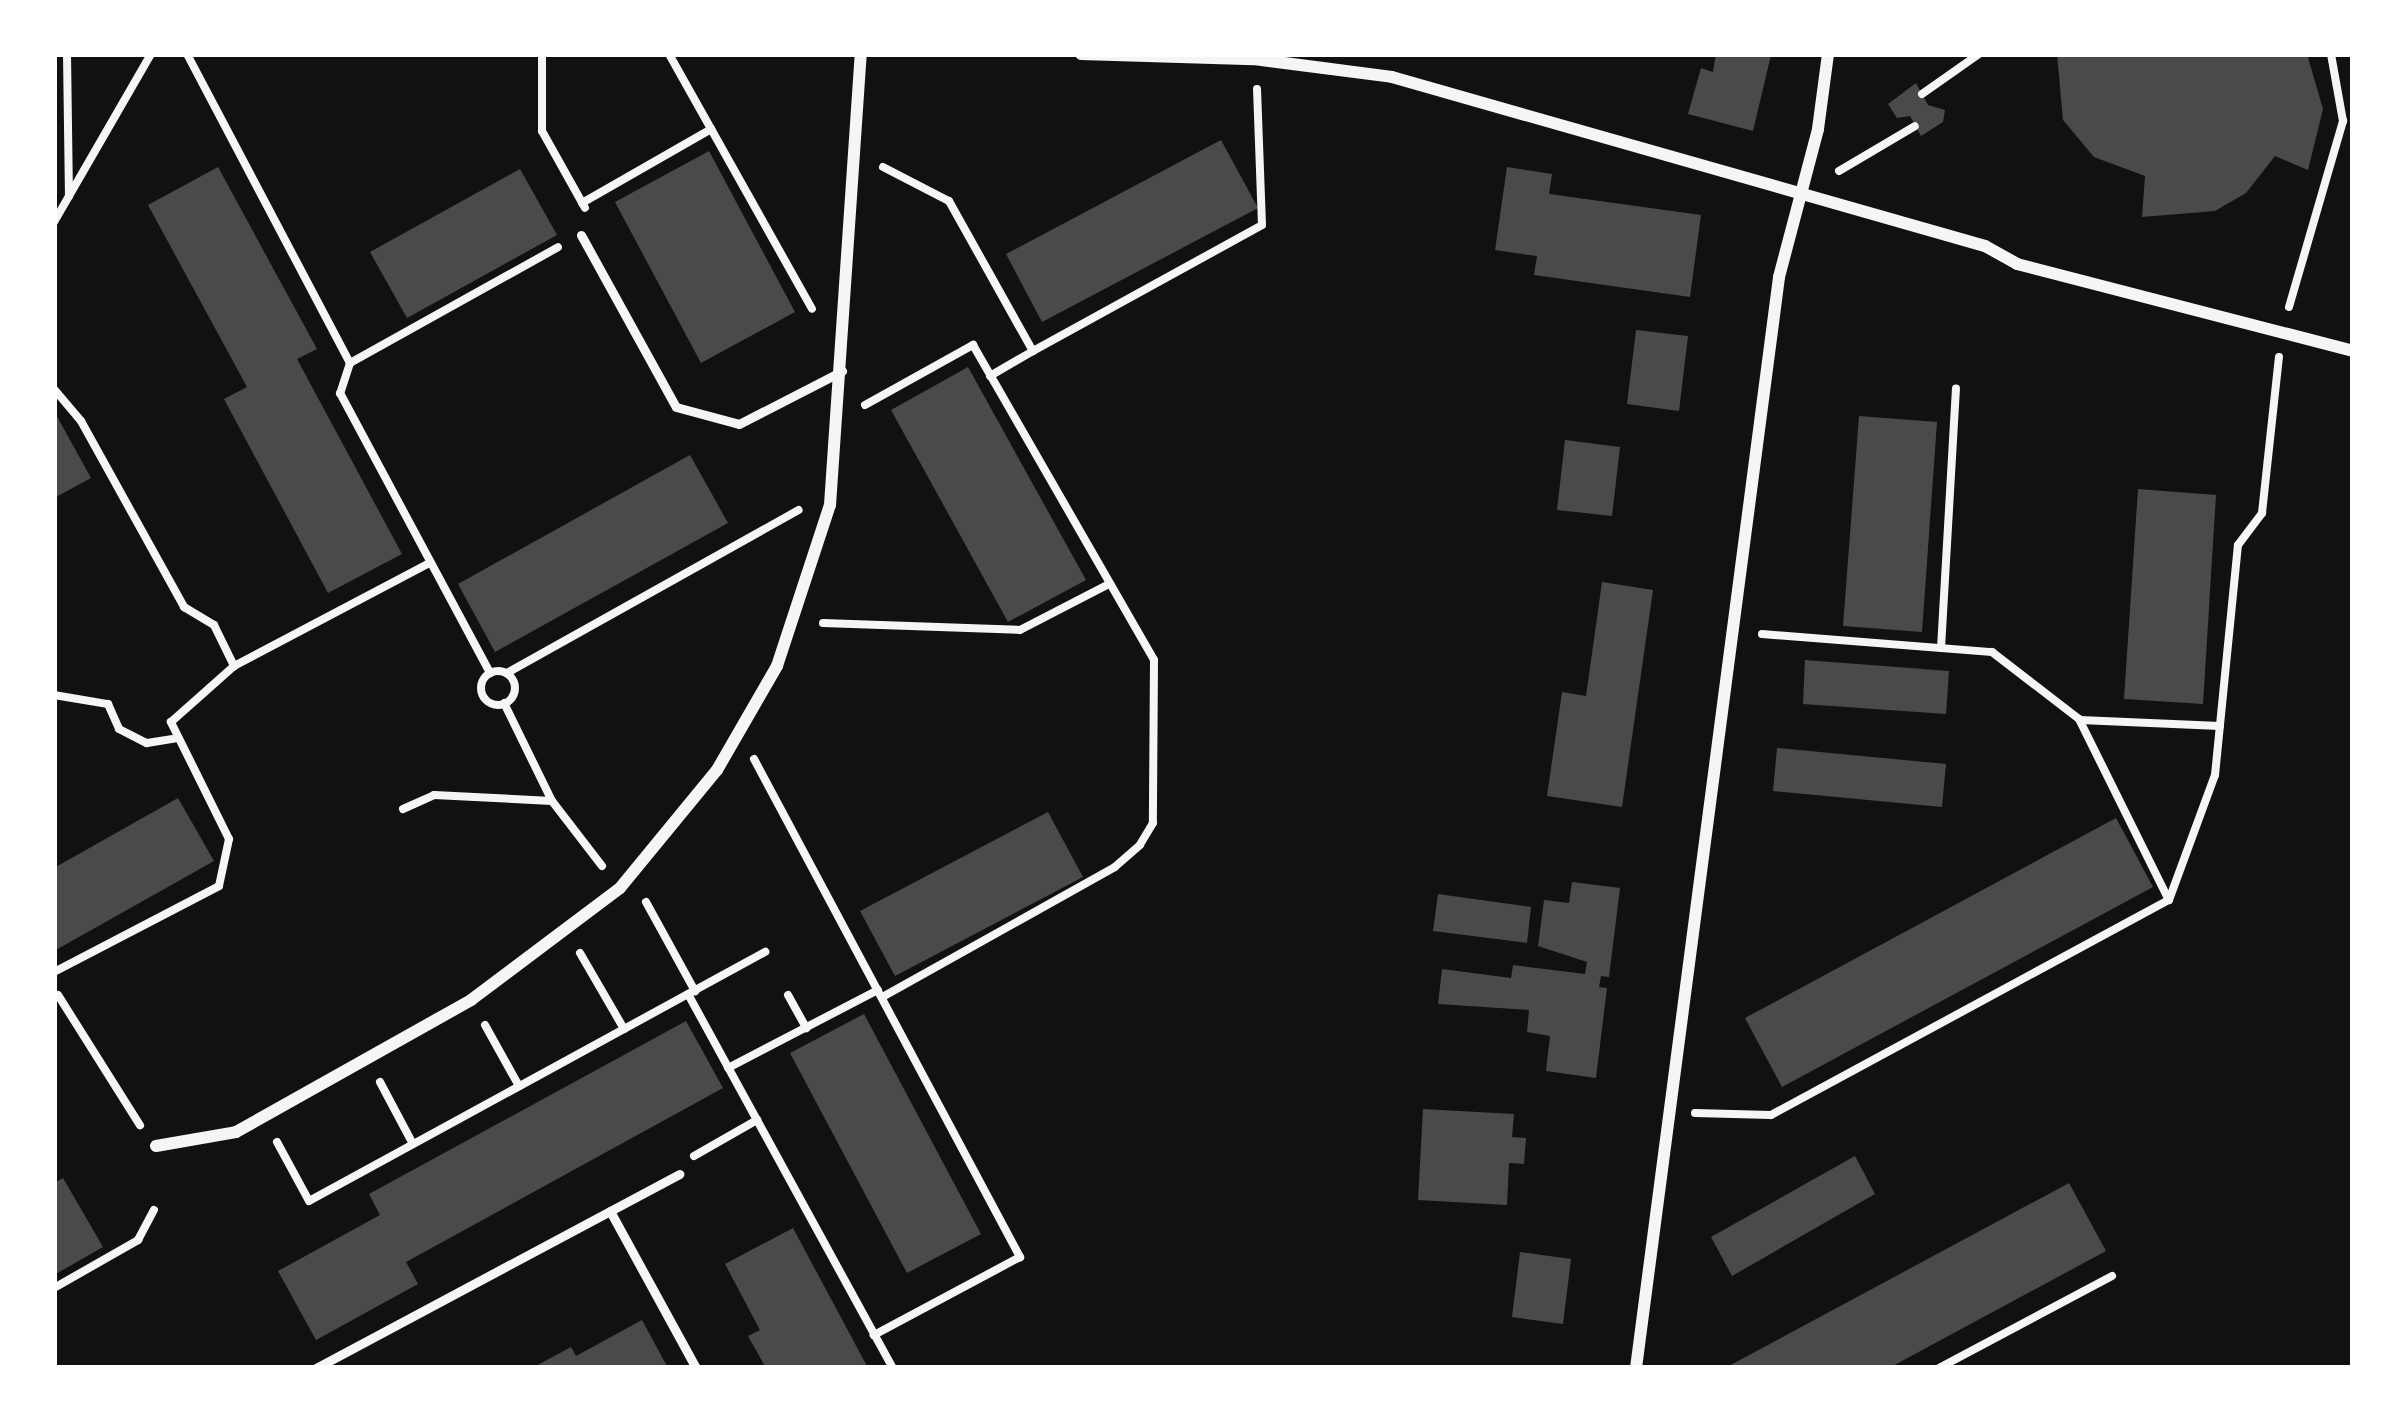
<!DOCTYPE html>
<html>
<head>
<meta charset="utf-8">
<style>
  body { margin:0 }
  #map { position:relative; width:2407px; height:1422px; overflow:hidden; background:#111; font-family:"Roboto Serif",serif }
  div>[style] { position:absolute }
  .building>* { inset:0; background:#4a4a4a }
  .path>* { height:8px; margin:-4px; padding:0 4px; transform-origin:4px; border-radius:4px; background:#f5f5f5 }
  .path>.ring { margin:-4px; padding:0; box-sizing:content-box; background:none; border:8px solid #f5f5f5; border-radius:50% }
  .service>* { height:9px; margin:-4.5px; padding:0 4.5px; transform-origin:4.5px; border-radius:4.5px; background:#f5f5f5 }
  .minor>* { height:12px; margin:-6px; padding:0 6px; transform-origin:6px; border-radius:6px; background:#f5f5f5 }
  span { translate:-50% -50%; white-space:nowrap; text-align:center; line-height:1.15; -webkit-text-stroke:10px #fff; paint-order:stroke }
  .frame { position:absolute; inset:0; border:57px solid #fff; pointer-events:none }
</style>
</head>
<body>
<div id="map">
  <div class="building">
    <div style="clip-path:polygon(1716px 54px,1771px 55px,1753px 131px,1688px 114px,1701px 68px,1713px 72px)"></div>
    <div style="clip-path:polygon(2057px 54px,2307px 54px,2323px 109px,2308px 170px,2275px 156px,2246px 193px,2215px 211px,2142px 217px,2145px 176px,2094px 157px,2063px 120px)"></div>
    <div style="clip-path:polygon(1916px 83px,1928px 105px,1945px 110px,1943px 122px,1921px 136px,1910px 116px,1897px 118px,1888px 104px)"></div>
    <div style="clip-path:polygon(1221px 140px,1258px 208px,1042px 322px,1006px 254px)"></div>
    <div style="clip-path:polygon(709px 151px,795px 312px,701px 363px,615px 202px)"></div>
    <div style="clip-path:polygon(218px 167px,317px 349px,297px 359px,402px 554px,328px 593px,224px 399px,247px 387px,148px 205px)"></div>
    <div style="clip-path:polygon(1507px 167px,1552px 174px,1549px 194px,1701px 215px,1690px 297px,1534px 275px,1537px 256px,1495px 250px)"></div>
    <div style="clip-path:polygon(520px 169px,557px 235px,407px 318px,370px 252px)"></div>
    <div style="clip-path:polygon(1636px 330px,1688px 336px,1679px 411px,1627px 404px)"></div>
    <div style="clip-path:polygon(968px 367px,1086px 580px,1008px 622px,891px 410px)"></div>
    <div style="clip-path:polygon(54px 411px,91px 478px,54px 498px)"></div>
    <div style="clip-path:polygon(1859px 416px,1937px 422px,1922px 632px,1843px 626px)"></div>
    <div style="clip-path:polygon(1565px 440px,1620px 447px,1612px 516px,1557px 510px)"></div>
    <div style="clip-path:polygon(690px 455px,728px 523px,495px 652px,458px 584px)"></div>
    <div style="clip-path:polygon(2138px 489px,2216px 495px,2203px 704px,2124px 699px)"></div>
    <div style="clip-path:polygon(1602px 582px,1653px 590px,1622px 807px,1547px 796px,1562px 692px,1586px 696px)"></div>
    <div style="clip-path:polygon(1805px 660px,1949px 671px,1946px 714px,1803px 704px)"></div>
    <div style="clip-path:polygon(1777px 748px,1946px 764px,1942px 807px,1773px 791px)"></div>
    <div style="clip-path:polygon(178px 798px,214px 861px,54px 951px,54px 868px)"></div>
    <div style="clip-path:polygon(1048px 812px,1083px 877px,895px 976px,860px 911px)"></div>
    <div style="clip-path:polygon(2116px 818px,2153px 887px,1782px 1087px,1745px 1018px)"></div>
    <div style="clip-path:polygon(1572px 882px,1620px 888px,1609px 977px,1601px 976px,1599px 987px,1607px 988px,1596px 1078px,1546px 1071px,1550px 1036px,1527px 1032px,1529px 1010px,1438px 1004px,1442px 969px,1511px 978px,1513px 965px,1585px 974px,1587px 962px,1538px 946px,1544px 900px,1569px 903px)"></div>
    <div style="clip-path:polygon(1438px 894px,1531px 907px,1527px 943px,1433px 931px)"></div>
    <div style="clip-path:polygon(864px 1014px,981px 1234px,907px 1273px,790px 1053px)"></div>
    <div style="clip-path:polygon(686px 1021px,723px 1088px,406px 1262px,418px 1284px,316px 1340px,278px 1271px,380px 1215px,369px 1194px)"></div>
    <div style="clip-path:polygon(1423px 1109px,1514px 1114px,1512px 1137px,1526px 1138px,1524px 1164px,1509px 1163px,1507px 1205px,1418px 1200px)"></div>
    <div style="clip-path:polygon(1855px 1156px,1875px 1194px,1732px 1276px,1711px 1237px)"></div>
    <div style="clip-path:polygon(63px 1178px,103px 1247px,54px 1275px,54px 1183px)"></div>
    <div style="clip-path:polygon(2069px 1183px,2106px 1251px,1889px 1368px,1725px 1368px)"></div>
    <div style="clip-path:polygon(793px 1228px,845px 1325px,868px 1368px,766px 1368px,748px 1336px,760px 1330px,725px 1264px)"></div>
    <div style="clip-path:polygon(1520px 1252px,1571px 1259px,1563px 1324px,1512px 1317px)"></div>
    <div style="clip-path:polygon(642px 1320px,668px 1368px,532px 1368px,571px 1347px,576px 1356px)"></div>
  </div>
  <div class="path">
    <div style="left:67px;top:54px;width:142px;rotate:89.2deg"></div>
    <div style="left:187px;top:54px;width:349px;rotate:62.2deg"></div>
    <div style="left:350px;top:363px;width:32px;rotate:108deg"></div>
    <div style="left:340px;top:393px;width:318px;rotate:61.8deg"></div>
    <div style="left:542px;top:54px;width:77px;rotate:90deg"></div>
    <div style="left:542px;top:131px;width:88px;rotate:60.8deg"></div>
    <div style="left:669px;top:54px;width:292px;rotate:60.7deg"></div>
    <div style="left:1922px;top:94px;width:70px;rotate:-35.1deg"></div>
    <div style="left:883px;top:167px;width:74px;rotate:27.3deg"></div>
    <div style="left:949px;top:201px;width:172px;rotate:60.8deg"></div>
    <div style="left:1033px;top:351px;width:261px;rotate:-28.8deg"></div>
    <div style="left:1262px;top:225px;width:136px;rotate:-92.1deg"></div>
    <div style="left:1839px;top:171px;width:88px;rotate:-30.6deg"></div>
    <div style="left:582px;top:203px;width:149px;rotate:-29.8deg"></div>
    <div style="left:54px;top:222px;width:194px;rotate:-60deg"></div>
    <div style="left:2289px;top:307px;width:194px;rotate:-73.8deg"></div>
    <div style="left:2343px;top:121px;width:68px;rotate:-100.2deg"></div>
    <div style="left:350px;top:363px;width:238px;rotate:-29.1deg"></div>
    <div style="left:990px;top:376px;width:50px;rotate:-30.2deg"></div>
    <div style="left:54px;top:389px;width:42px;rotate:49.8deg"></div>
    <div style="left:81px;top:421px;width:213px;rotate:61deg"></div>
    <div style="left:184px;top:607px;width:35px;rotate:31deg"></div>
    <div style="left:214px;top:625px;width:46px;rotate:64deg"></div>
    <div style="left:865px;top:405px;width:124px;rotate:-29.1deg"></div>
    <div style="left:973px;top:345px;width:363px;rotate:60.1deg"></div>
    <div style="left:1154px;top:660px;width:163px;rotate:90.4deg"></div>
    <div style="left:1153px;top:823px;width:26px;rotate:121deg"></div>
    <div style="left:1140px;top:845px;width:33px;rotate:139deg"></div>
    <div style="left:1115px;top:867px;width:267px;rotate:150.8deg"></div>
    <div style="left:823px;top:623px;width:197px;rotate:2deg"></div>
    <div style="left:1020px;top:630px;width:98px;rotate:-27.3deg"></div>
    <div style="left:1762px;top:634px;width:231px;rotate:4.5deg"></div>
    <div style="left:1992px;top:652px;width:110px;rotate:37.6deg"></div>
    <div style="left:2079px;top:719px;width:202px;rotate:63.6deg"></div>
    <div style="left:1941px;top:648px;width:260px;rotate:-86.7deg"></div>
    <div class="ring" style="left:481px;top:671px;width:26px;height:26px"></div>
    <div style="left:507px;top:673px;width:334px;rotate:-29.2deg"></div>
    <div style="left:54px;top:695px;width:55px;rotate:9.5deg"></div>
    <div style="left:108px;top:704px;width:27px;rotate:66deg"></div>
    <div style="left:119px;top:729px;width:31px;rotate:27deg"></div>
    <div style="left:147px;top:743px;width:31px;rotate:-9deg"></div>
    <div style="left:504px;top:703px;width:109px;rotate:63.9deg"></div>
    <div style="left:552px;top:801px;width:82px;rotate:52.4deg"></div>
    <div style="left:2080px;top:720px;width:140px;rotate:2.5deg"></div>
    <div style="left:754px;top:759px;width:565px;rotate:61.89deg"></div>
    <div style="left:1020px;top:1257px;width:166px;rotate:151.9deg"></div>
    <div style="left:403px;top:809px;width:34px;rotate:-24deg"></div>
    <div style="left:434px;top:795px;width:118px;rotate:2.9deg"></div>
    <div style="left:646px;top:902px;width:102px;rotate:61.2deg"></div>
    <div style="left:580px;top:953px;width:88px;rotate:59.9deg"></div>
    <div style="left:54px;top:972px;width:186px;rotate:-27.5deg"></div>
    <div style="left:219px;top:886px;width:48px;rotate:-78deg"></div>
    <div style="left:229px;top:839px;width:131px;rotate:-116.4deg"></div>
    <div style="left:171px;top:722px;width:84px;rotate:-41.6deg"></div>
    <div style="left:234px;top:666px;width:221px;rotate:-27.8deg"></div>
    <div style="left:688px;top:994px;width:426px;rotate:61.3deg"></div>
    <div style="left:58px;top:995px;width:154px;rotate:57.8deg"></div>
    <div style="left:788px;top:995px;width:38px;rotate:61deg"></div>
    <div style="left:485px;top:1025px;width:70px;rotate:60.9deg"></div>
    <div style="left:728px;top:1068px;width:169px;rotate:-27.5deg"></div>
    <div style="left:380px;top:1082px;width:70px;rotate:62deg"></div>
    <div style="left:1695px;top:1113px;width:76px;rotate:1.5deg"></div>
    <div style="left:1771px;top:1115px;width:452px;rotate:-28.4deg"></div>
    <div style="left:2169px;top:900px;width:133px;rotate:-69.8deg"></div>
    <div style="left:2215px;top:775px;width:231px;rotate:-84.3deg"></div>
    <div style="left:2238px;top:545px;width:40px;rotate:-53deg"></div>
    <div style="left:2262px;top:513px;width:157px;rotate:-83.8deg"></div>
    <div style="left:277px;top:1142px;width:67px;rotate:61.5deg"></div>
    <div style="left:309px;top:1201px;width:520px;rotate:-28.64deg"></div>
    <div style="left:694px;top:1156px;width:73px;rotate:-29.7deg"></div>
    <div style="left:54px;top:1288px;width:97px;rotate:-29.7deg"></div>
    <div style="left:138px;top:1240px;width:34px;rotate:-62deg"></div>
    <div style="left:1939px;top:1368px;width:196px;rotate:-28deg"></div>
  </div>
  <div class="service">
    <div style="left:581px;top:235px;width:196px;rotate:61.1deg"></div>
    <div style="left:676px;top:407px;width:65px;rotate:15.1deg"></div>
    <div style="left:739px;top:424px;width:116px;rotate:-27.2deg"></div>
    <div style="left:610px;top:1211px;width:179px;rotate:61.3deg"></div>
    <div style="left:316px;top:1368px;width:412px;rotate:-28.1deg"></div>
  </div>
  <div class="minor">
    <div style="left:1081px;top:54px;width:173px;rotate:1.7deg"></div>
    <div style="left:1254px;top:59px;width:139px;rotate:7.4deg"></div>
    <div style="left:1392px;top:77px;width:617px;rotate:15.91deg"></div>
    <div style="left:1985px;top:246px;width:37px;rotate:29deg"></div>
    <div style="left:2017px;top:264px;width:347px;rotate:14.5deg"></div>
    <div style="left:156px;top:1146px;width:81px;rotate:-9.9deg"></div>
    <div style="left:236px;top:1132px;width:270px;rotate:-29.3deg"></div>
    <div style="left:471px;top:1000px;width:186px;rotate:-36.9deg"></div>
    <div style="left:620px;top:888px;width:153px;rotate:-50.6deg"></div>
    <div style="left:717px;top:770px;width:120px;rotate:-60deg"></div>
    <div style="left:777px;top:666px;width:169px;rotate:-71.8deg"></div>
    <div style="left:830px;top:505px;width:452px;rotate:-86.1deg"></div>
    <div style="left:1636px;top:1368px;width:1100px;rotate:-82.53deg"></div>
    <div style="left:1779px;top:277px;width:153px;rotate:-75.2deg"></div>
    <div style="left:1818px;top:129px;width:76px;rotate:-82.4deg"></div>
  </div>
  <div class="frame"></div>
</div>
</body>
</html>
